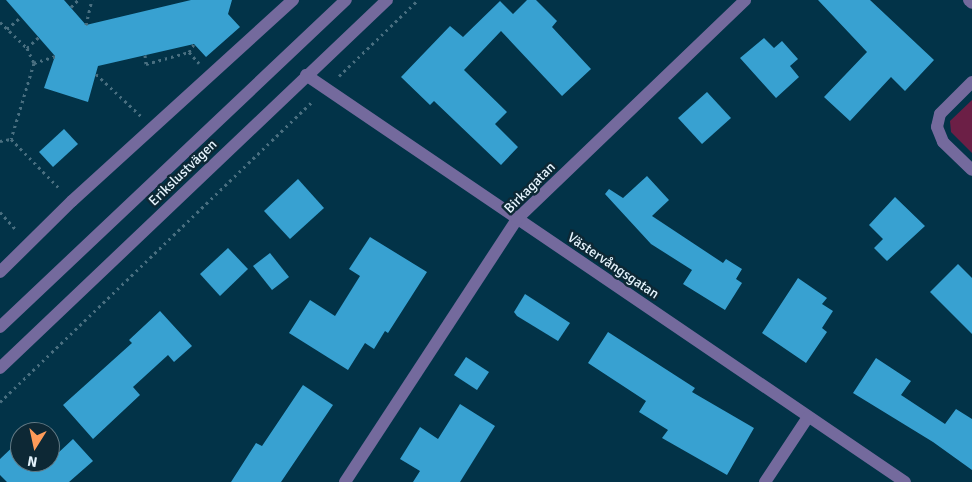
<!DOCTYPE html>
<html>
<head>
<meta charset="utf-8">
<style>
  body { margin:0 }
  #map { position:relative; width:972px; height:482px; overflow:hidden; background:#023348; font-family:Signika,sans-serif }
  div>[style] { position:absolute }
  .green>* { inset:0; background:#6c1f46 }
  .building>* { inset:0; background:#38a1d1 }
  .path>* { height:3px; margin-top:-1.5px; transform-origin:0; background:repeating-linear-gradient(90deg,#496f80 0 2.5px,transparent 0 6.5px) }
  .minor>* { height:12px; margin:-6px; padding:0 6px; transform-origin:6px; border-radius:6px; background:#746a9d }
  span { translate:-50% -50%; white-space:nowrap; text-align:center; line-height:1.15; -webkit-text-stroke:5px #0d2835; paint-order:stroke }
  .street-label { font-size:14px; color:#e5f4fd }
  .north { position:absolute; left:10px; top:422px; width:50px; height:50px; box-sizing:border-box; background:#0d2835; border:1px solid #637a85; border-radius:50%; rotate:190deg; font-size:14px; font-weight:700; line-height:20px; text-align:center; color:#e5f4fd }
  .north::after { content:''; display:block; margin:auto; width:18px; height:22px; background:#fe9b59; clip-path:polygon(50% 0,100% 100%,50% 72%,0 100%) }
</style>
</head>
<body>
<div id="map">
  <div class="green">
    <div style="clip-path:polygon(972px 100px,972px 153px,951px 132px,950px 121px)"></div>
  </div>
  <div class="building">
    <div style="clip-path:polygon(6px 0,64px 0,86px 25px,191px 0,232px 0,228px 14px,240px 27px,206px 57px,194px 44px,98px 66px,88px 102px,44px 88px,55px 56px)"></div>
    <div style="clip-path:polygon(527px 0,536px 0,557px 21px,552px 27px,591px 69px,562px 96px,501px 31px,464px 70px,507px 112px,495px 124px,518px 147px,501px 165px,434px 101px,430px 105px,401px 77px,450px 26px,463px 37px,500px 1px,513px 14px)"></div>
    <div style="clip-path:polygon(818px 0,870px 0,934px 60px,905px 91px,891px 77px,850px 121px,824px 97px,867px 52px)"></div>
    <div style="clip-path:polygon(764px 38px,774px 48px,782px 41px,798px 59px,790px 66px,799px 77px,776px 98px,740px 58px)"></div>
    <div style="clip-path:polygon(707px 92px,731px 118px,702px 144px,678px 118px)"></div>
    <div style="clip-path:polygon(64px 129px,78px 144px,53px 167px,39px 152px)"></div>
    <div style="clip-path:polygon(647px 176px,669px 200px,652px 216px,723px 263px,726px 259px,742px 269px,736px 279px,742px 283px,725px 310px,683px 284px,692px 270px,651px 244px,605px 194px,609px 189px,623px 198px)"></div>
    <div style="clip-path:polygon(298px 179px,324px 208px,290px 239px,264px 211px)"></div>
    <div style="clip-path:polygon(895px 197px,925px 226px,887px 261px,874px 248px,883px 239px,869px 225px)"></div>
    <div style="clip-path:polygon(370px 237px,427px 272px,388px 333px,385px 331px,374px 349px,365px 343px,348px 370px,289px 333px,310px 300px,335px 316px,360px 276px,349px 269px)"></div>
    <div style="clip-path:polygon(228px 248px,248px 269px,220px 296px,200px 274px)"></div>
    <div style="clip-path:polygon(270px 253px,289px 277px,272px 290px,253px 266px)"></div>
    <div style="clip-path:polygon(958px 264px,972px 278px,972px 334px,930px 292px)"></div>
    <div style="clip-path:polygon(798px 278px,827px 298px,822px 304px,833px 311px,822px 328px,827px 332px,806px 363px,762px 333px)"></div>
    <div style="clip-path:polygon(525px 294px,570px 323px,558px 341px,517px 316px,514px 312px)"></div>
    <div style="clip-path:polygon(160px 311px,192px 346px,174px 362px,168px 355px,133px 387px,140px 395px,93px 439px,63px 405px,132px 343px,129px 340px)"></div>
    <div style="clip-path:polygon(608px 332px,695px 388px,692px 392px,754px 428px,727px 475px,662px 438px,668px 430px,639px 412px,646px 401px,588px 363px)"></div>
    <div style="clip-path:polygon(466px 357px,489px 372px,477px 390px,454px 375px)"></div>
    <div style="clip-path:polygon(876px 358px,911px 381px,901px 395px,945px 424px,956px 409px,972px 419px,972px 470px,933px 442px,853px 393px)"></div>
    <div style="clip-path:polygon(303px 385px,333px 405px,281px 482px,231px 482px,256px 443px,262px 446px)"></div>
    <div style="clip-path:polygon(460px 404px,495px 426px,460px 482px,413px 482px,420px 471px,400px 459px,420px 427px,438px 439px)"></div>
    <div style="clip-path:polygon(73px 439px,93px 461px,69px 482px,7px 482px,0 475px,0 459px,20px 440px,20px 462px,50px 462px,50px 446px,57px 454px)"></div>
  </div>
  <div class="path">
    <div style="left:71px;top:7px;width:10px;rotate:-45deg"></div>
    <div style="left:0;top:22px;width:37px;rotate:44deg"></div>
    <div style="left:27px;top:48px;width:17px;rotate:65deg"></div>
    <div style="left:34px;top:63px;width:79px;rotate:106.8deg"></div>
    <div style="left:86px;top:25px;width:26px;rotate:-77deg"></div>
    <div style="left:7px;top:29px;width:18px;rotate:-41deg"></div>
    <div style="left:27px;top:48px;width:16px;rotate:-43deg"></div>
    <div style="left:189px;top:52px;width:15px;rotate:48deg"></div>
    <div style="left:145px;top:55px;width:9px;rotate:84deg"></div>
    <div style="left:146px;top:64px;width:45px;rotate:-15.6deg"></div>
    <div style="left:189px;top:52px;width:9px;rotate:-58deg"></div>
    <div style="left:34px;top:63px;width:22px;rotate:-18deg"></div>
    <div style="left:96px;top:74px;width:62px;rotate:43deg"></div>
    <div style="left:339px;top:76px;width:110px;rotate:-43.9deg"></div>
    <div style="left:11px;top:139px;width:69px;rotate:45.6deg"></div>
    <div style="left:0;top:141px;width:11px;rotate:-10deg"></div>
    <div style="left:0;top:212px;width:24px;rotate:48deg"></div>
    <div style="left:0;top:402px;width:434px;rotate:-43.9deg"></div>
  </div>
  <div class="minor">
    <div style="left:969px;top:0;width:4px;rotate:45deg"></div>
    <div style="left:306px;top:75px;width:724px;rotate:34.19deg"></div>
    <div style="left:972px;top:82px;width:45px;rotate:135deg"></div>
    <div style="left:940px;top:114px;width:13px;rotate:103deg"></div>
    <div style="left:937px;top:127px;width:16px;rotate:68deg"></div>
    <div style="left:943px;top:142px;width:40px;rotate:44deg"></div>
    <div style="left:0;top:272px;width:101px;rotate:-44.6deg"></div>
    <div style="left:72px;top:201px;width:299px;rotate:-42.3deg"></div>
    <div style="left:0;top:327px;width:476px;rotate:-43.4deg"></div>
    <div style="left:0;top:368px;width:534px;rotate:-43.56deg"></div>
    <div style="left:345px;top:482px;width:314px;rotate:-56.8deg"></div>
    <div style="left:517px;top:219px;width:316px;rotate:-43.8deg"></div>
    <div style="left:765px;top:482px;width:78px;rotate:-56.5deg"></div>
  </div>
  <div class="street-label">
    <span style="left:183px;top:173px;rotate:-44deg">Erikslustvägen</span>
    <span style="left:530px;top:188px;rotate:-45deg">Birkagatan</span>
    <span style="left:613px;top:266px;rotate:34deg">Västervångsgatan</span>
  </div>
  <div class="north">N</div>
</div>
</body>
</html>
